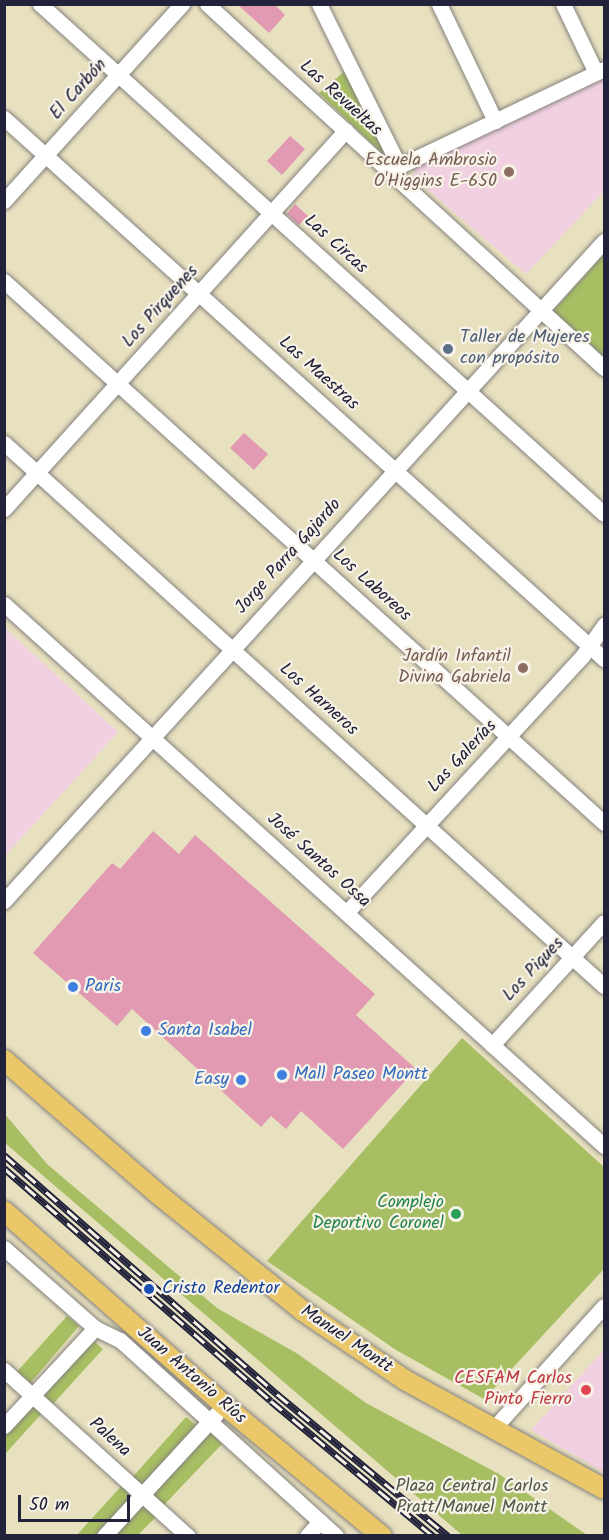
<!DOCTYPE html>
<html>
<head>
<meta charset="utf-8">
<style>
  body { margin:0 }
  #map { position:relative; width:609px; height:1540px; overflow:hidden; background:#e8e1c0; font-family:Kalam,sans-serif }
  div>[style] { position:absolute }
  .built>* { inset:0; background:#f1d0e2 }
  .green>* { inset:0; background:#a7be63 }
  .building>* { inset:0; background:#e299b2 }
  .roads { filter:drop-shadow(0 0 2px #85827e) drop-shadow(0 0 2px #85827e) }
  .minor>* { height:15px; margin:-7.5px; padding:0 7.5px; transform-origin:7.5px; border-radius:7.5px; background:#fff }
  .major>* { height:20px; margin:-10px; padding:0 10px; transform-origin:10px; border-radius:10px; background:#eac769 }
  .rail>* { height:7px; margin-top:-3.5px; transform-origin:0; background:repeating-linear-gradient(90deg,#f7f3e8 0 14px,#22223b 0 28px); box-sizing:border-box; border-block:2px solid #22223b }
  .dots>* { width:16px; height:16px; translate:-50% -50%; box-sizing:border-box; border:3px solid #f7f3e8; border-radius:50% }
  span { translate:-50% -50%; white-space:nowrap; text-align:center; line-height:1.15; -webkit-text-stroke:4.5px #f7f3e8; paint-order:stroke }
  .street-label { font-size:18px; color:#22223b }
  .education-label { font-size:18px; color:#785e54 }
  .right { translate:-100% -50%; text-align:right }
  .service-label { font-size:18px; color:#4e5e75 }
  .left { translate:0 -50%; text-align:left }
  .shop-label { font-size:18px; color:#366cbe }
  .leisure-label { font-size:18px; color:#27864d }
  .transit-label { font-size:18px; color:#164399 }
  .health-label { font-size:18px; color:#be3a42 }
  .park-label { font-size:18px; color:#515949 }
  .frame { position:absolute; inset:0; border:6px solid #22223b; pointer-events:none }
  .scale { position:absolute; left:18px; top:1495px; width:112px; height:27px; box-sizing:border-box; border:3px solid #22223b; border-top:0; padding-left:8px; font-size:18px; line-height:21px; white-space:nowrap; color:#22223b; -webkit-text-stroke:4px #f7f3e8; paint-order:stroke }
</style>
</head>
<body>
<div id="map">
  <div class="built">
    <div style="clip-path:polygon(604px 79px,604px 191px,526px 274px,413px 177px,416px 166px)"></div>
    <div style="clip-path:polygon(5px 628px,118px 732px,5px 856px)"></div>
    <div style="clip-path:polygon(604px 1350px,604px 1472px,531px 1430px)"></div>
  </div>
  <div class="green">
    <div style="clip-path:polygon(346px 70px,385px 146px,382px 153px,319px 93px)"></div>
    <div style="clip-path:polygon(604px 254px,604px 357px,553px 311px)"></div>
    <div style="clip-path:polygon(462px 1038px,604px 1167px,604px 1269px,484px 1399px,396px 1350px,267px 1261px)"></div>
    <div style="clip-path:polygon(4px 1113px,47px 1164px,217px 1308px,298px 1354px,366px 1403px,499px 1474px,587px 1535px,462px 1535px,5px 1143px)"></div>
    <div style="clip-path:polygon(67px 1316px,79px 1326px,27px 1387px,14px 1375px)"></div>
    <div style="clip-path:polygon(93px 1340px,103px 1349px,52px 1405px,43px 1396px)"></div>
    <div style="clip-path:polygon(35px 1402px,44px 1411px,5px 1454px,5px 1436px)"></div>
    <div style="clip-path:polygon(186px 1417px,196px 1425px,140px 1488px,130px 1480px)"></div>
    <div style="clip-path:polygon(210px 1432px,222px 1444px,163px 1506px,151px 1496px)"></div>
    <div style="clip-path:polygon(125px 1482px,138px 1493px,98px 1535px,76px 1536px)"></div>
    <div style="clip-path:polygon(147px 1500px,160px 1513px,138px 1535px,114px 1536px)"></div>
  </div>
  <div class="building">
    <div style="clip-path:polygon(237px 4px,274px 4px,285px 15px,269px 33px)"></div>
    <div style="clip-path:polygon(290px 136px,305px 149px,282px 175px,267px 161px)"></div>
    <div style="clip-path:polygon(295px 204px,308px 216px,299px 225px,287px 214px)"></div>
    <div style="clip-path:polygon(244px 433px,268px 454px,254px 470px,230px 448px)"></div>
    <div style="clip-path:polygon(153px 831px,179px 854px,195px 835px,375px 994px,356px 1015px,416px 1069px,343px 1149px,301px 1111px,286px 1129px,271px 1116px,261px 1127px,132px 1009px,117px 1026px,33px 953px,112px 863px,120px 869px)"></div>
  </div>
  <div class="roads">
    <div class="minor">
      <div style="left:40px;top:4px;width:760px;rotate:42.12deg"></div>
      <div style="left:207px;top:4px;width:539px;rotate:42.52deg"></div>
      <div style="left:319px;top:4px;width:181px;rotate:63.7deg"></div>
      <div style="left:439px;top:4px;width:130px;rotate:64.4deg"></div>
      <div style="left:563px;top:4px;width:76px;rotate:64.4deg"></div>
      <div style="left:4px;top:118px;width:808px;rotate:42.04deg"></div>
      <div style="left:389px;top:171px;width:238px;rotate:-25.4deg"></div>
      <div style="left:4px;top:201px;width:266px;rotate:-47.9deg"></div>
      <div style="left:4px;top:281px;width:809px;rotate:42.09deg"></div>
      <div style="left:4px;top:443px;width:809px;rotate:42.15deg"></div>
      <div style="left:4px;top:509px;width:510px;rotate:-47.94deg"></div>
      <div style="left:4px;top:604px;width:809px;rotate:42.09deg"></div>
      <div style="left:4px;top:901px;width:892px;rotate:-47.73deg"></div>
      <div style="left:346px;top:913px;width:350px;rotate:-47.4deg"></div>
      <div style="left:583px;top:655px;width:37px;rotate:-55deg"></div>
      <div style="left:492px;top:1045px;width:166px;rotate:-47.7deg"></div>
      <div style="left:4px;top:1248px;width:121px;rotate:41.3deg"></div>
      <div style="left:95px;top:1328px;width:28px;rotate:26deg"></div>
      <div style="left:120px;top:1340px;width:292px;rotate:42.2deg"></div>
      <div style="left:4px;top:1370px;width:248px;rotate:42.1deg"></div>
      <div style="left:4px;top:1426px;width:134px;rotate:-47.1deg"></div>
      <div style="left:494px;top:1428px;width:164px;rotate:-48deg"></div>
      <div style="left:104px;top:1536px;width:166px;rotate:-47.4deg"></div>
      <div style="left:307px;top:1536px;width:20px;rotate:-49deg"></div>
    </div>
    <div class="major">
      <div style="left:4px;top:1060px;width:204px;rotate:41deg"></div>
      <div style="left:158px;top:1194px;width:186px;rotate:38.9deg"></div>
      <div style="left:303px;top:1311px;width:123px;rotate:34.1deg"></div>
      <div style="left:405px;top:1380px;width:227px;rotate:28.7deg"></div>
      <div style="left:4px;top:1211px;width:293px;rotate:41.4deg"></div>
      <div style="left:224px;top:1405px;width:205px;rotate:39.7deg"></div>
    </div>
  </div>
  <div class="rail">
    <div style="left:4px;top:1155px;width:363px;rotate:41.2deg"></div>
    <div style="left:277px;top:1394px;width:222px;rotate:39.7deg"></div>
    <div style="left:4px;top:1168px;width:354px;rotate:41.1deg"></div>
    <div style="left:271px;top:1401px;width:211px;rotate:39.8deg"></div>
  </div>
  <div class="dots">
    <div style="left:509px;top:172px;background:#8d6e63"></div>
    <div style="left:448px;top:349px;background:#5c6f8a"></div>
    <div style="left:523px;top:668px;background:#8d6e63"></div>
    <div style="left:73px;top:987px;background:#3f7fe0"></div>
    <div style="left:146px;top:1031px;background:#3f7fe0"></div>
    <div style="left:282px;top:1075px;background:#3f7fe0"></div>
    <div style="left:241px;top:1080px;background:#3f7fe0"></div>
    <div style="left:456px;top:1214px;background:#2e9e5b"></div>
    <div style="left:149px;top:1289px;background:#1a4fb4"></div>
    <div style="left:586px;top:1390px;background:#e0444e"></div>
  </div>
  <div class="street-label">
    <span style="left:79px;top:90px;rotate:-48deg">El Carbón</span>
    <span style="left:340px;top:99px;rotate:42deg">Las Revueltas</span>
    <span style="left:335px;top:245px;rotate:42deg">Las Circas</span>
    <span style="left:161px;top:307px;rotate:-48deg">Los Pirquenes</span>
    <span style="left:318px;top:374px;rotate:42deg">Las Maestras</span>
    <span style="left:289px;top:557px;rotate:-48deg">Jorge Parra Gajardo</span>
    <span style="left:371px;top:586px;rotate:42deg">Los Laboreos</span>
    <span style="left:318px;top:700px;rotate:42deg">Los Harneros</span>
    <span style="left:463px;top:757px;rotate:-47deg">Las Galerías</span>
    <span style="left:318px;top:861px;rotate:42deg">José Santos Ossa</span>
    <span style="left:534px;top:970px;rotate:-47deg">Los Piques</span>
    <span style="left:346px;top:1340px;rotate:34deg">Manuel Montt</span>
    <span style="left:191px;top:1376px;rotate:41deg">Juan Antonio Ríos</span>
    <span style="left:109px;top:1438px;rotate:42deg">Palena</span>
  </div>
  <div class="education-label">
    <span class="right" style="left:497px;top:172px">Escuela Ambrosio<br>O'Higgins E-650</span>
    <span class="right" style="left:511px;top:668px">Jardín Infantil<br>Divina Gabriela</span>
  </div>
  <div class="service-label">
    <span class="left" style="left:460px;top:349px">Taller de Mujeres<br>con propósito</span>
  </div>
  <div class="shop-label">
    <span class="left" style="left:85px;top:987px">Paris</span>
    <span class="left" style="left:158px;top:1031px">Santa Isabel</span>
    <span class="left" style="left:294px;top:1075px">Mall Paseo Montt</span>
    <span class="right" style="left:229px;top:1080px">Easy</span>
  </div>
  <div class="leisure-label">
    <span class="right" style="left:444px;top:1214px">Complejo<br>Deportivo Coronel</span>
  </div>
  <div class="transit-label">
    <span class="left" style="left:162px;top:1289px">Cristo Redentor</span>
  </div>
  <div class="health-label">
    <span class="right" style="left:572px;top:1390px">CESFAM Carlos<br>Pinto Fierro</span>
  </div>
  <div class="park-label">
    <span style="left:472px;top:1498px">Plaza Central Carlos<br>Pratt/Manuel Montt</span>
  </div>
  <div class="frame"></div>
  <div class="scale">50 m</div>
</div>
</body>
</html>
